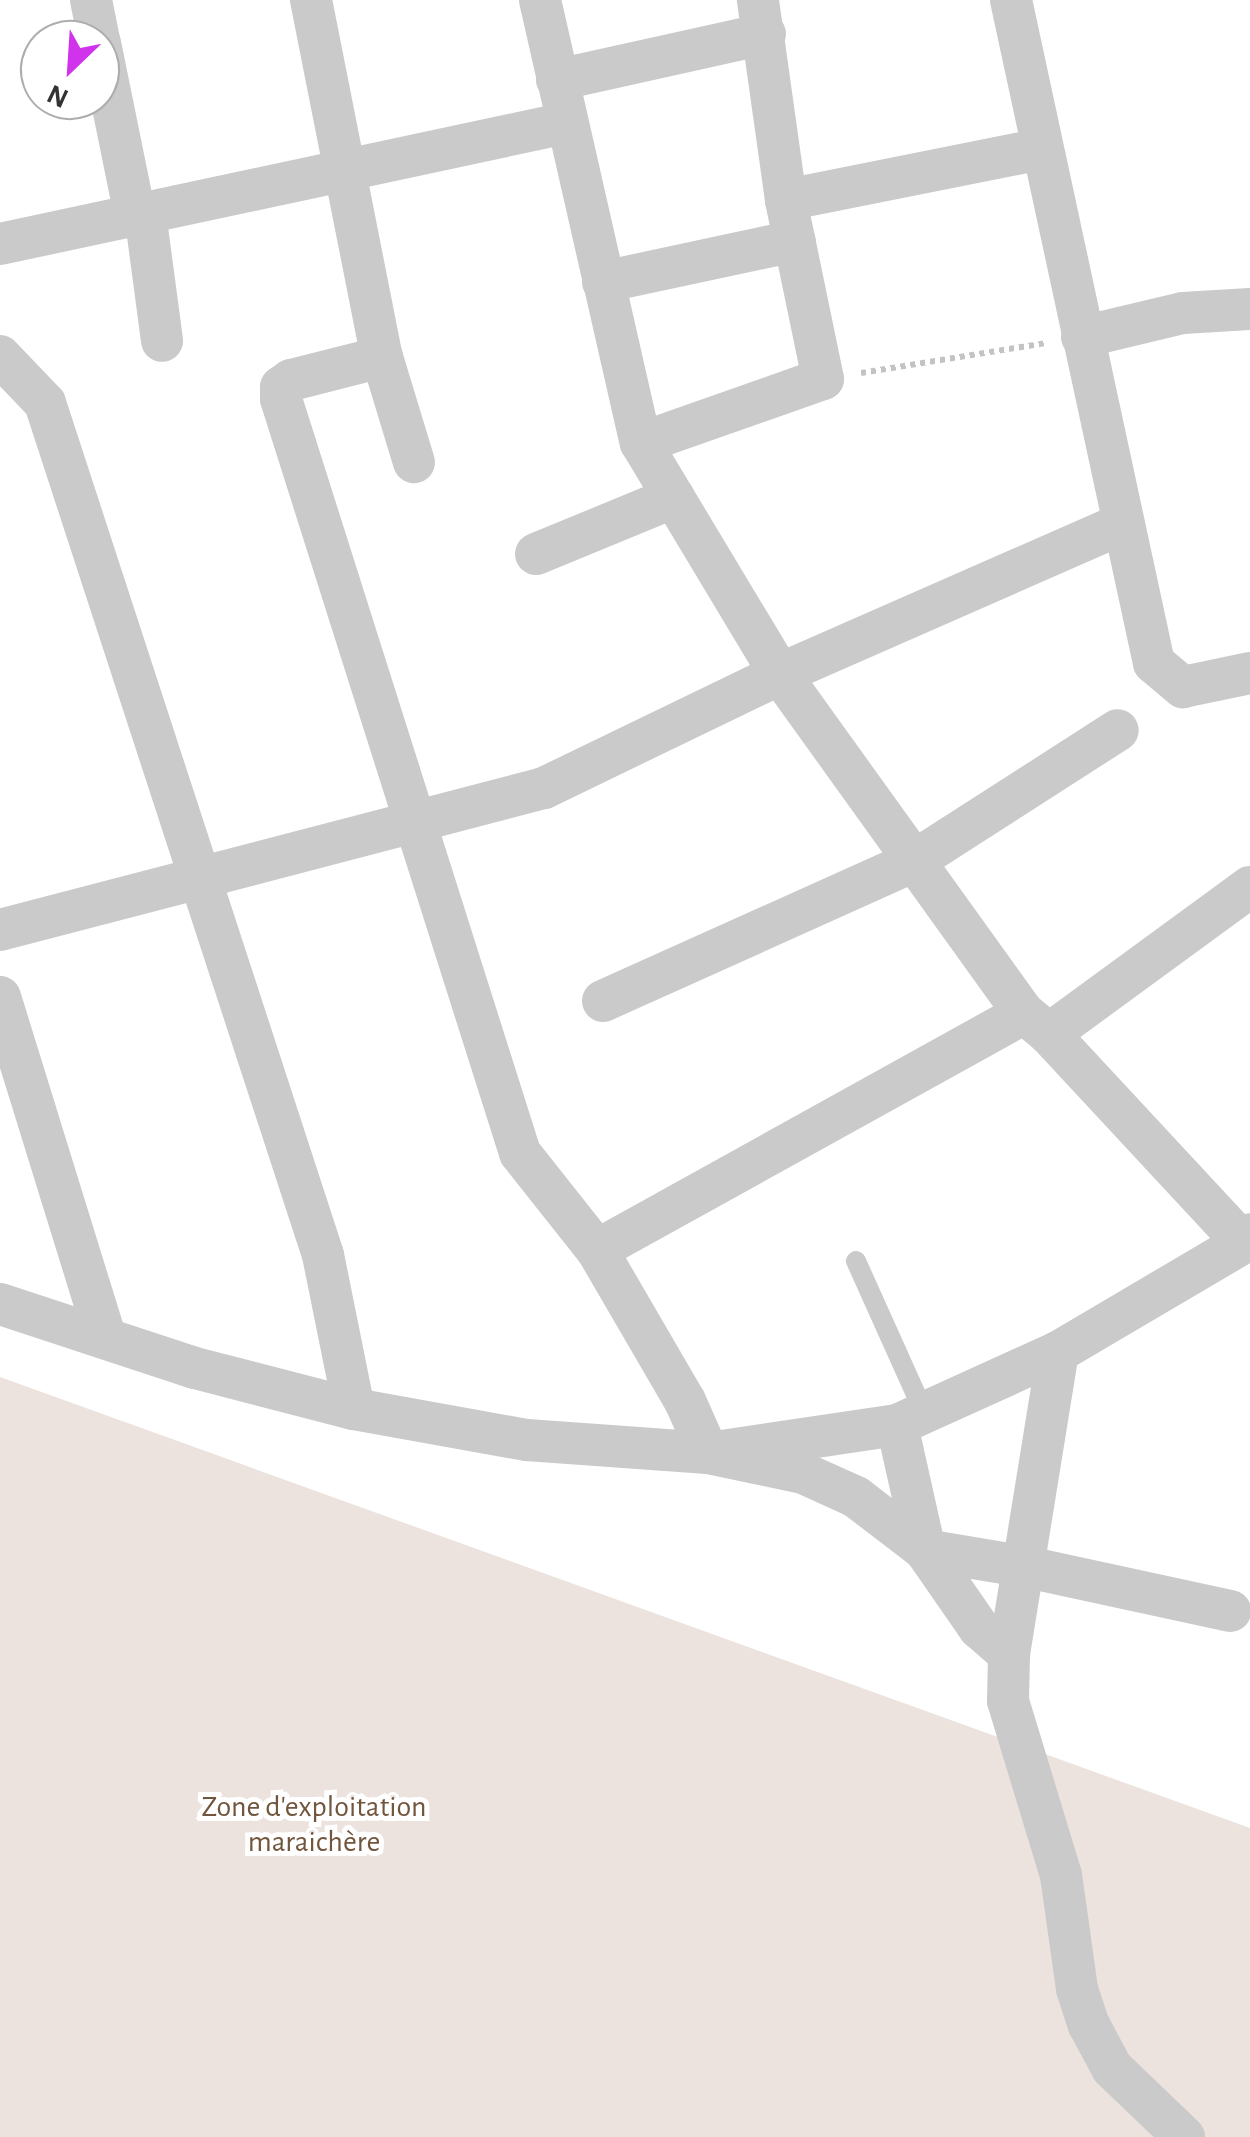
<!DOCTYPE html>
<html>
<head>
<meta charset="utf-8">
<style>
  body { margin:0 }
  #map { position:relative; width:1250px; height:2137px; overflow:hidden; background:#fff; font-family:"Alegreya Sans",sans-serif }
  div>[style] { position:absolute }
  .green>* { inset:0; background:#ece3de }
  .path>* { height:6px; margin-top:-3px; transform-origin:0; background:repeating-linear-gradient(90deg,#c3c3c3 0 5px,transparent 0 10px) }
  .service>* { height:20px; margin:-10px; padding:0 10px; transform-origin:10px; border-radius:10px; background:#cacaca }
  .minor>* { height:42px; margin:-21px; padding:0 21px; transform-origin:21px; border-radius:21px; background:#cacaca }
  span { translate:-50% -50%; white-space:nowrap; text-align:center; line-height:1.15; -webkit-text-stroke:10px #fff; paint-order:stroke }
  .park-label { font-size:30px; color:#71553d }
  .north { position:absolute; left:20px; top:20px; width:100px; height:100px; box-sizing:border-box; background:#fff; border:2px solid #adadad; border-radius:50%; rotate:205deg; font-size:28px; font-weight:700; line-height:40px; text-align:center; color:#333 }
  .north::after { content:''; display:block; margin:auto; width:35px; height:45px; background:#d033eb; clip-path:polygon(50% 0,100% 100%,50% 72%,0 100%) }
</style>
</head>
<body>
<div id="map">
  <div class="green">
    <div style="clip-path:polygon(0 1377px,1250px 1828px,1250px 2137px,0 2137px)"></div>
  </div>
  <div class="path">
    <div style="left:861px;top:373px;width:187px;rotate:-9.2deg"></div>
  </div>
  <div class="service">
    <div style="left:856px;top:1261px;width:166px;rotate:65.8deg"></div>
  </div>
  <div class="minor">
    <div style="left:91px;top:0;width:41px;rotate:78.7deg"></div>
    <div style="left:311px;top:0;width:364px;rotate:78.8deg"></div>
    <div style="left:382px;top:357px;width:110px;rotate:73.1deg"></div>
    <div style="left:540px;top:0;width:454px;rotate:77.2deg"></div>
    <div style="left:641px;top:443px;width:270px;rotate:59deg"></div>
    <div style="left:780px;top:674px;width:418px;rotate:54.3deg"></div>
    <div style="left:1024px;top:1013px;width:33px;rotate:40deg"></div>
    <div style="left:1049px;top:1034px;width:285px;rotate:47.1deg"></div>
    <div style="left:1011px;top:0;width:678px;rotate:77.83deg"></div>
    <div style="left:1154px;top:663px;width:38px;rotate:40deg"></div>
    <div style="left:1183px;top:687px;width:68px;rotate:-11.8deg"></div>
    <div style="left:100px;top:43px;width:176px;rotate:78.5deg"></div>
    <div style="left:557px;top:80px;width:213px;rotate:-12.5deg"></div>
    <div style="left:786px;top:200px;width:261px;rotate:-11.3deg"></div>
    <div style="left:145px;top:213px;width:129px;rotate:82.4deg"></div>
    <div style="left:0;top:244px;width:579px;rotate:-12.07deg"></div>
    <div style="left:603px;top:282px;width:196px;rotate:-12.1deg"></div>
    <div style="left:1082px;top:337px;width:104px;rotate:-13.4deg"></div>
    <div style="left:1183px;top:313px;width:67px;rotate:-3.4deg"></div>
    <div style="left:0;top:356px;width:65px;rotate:46.2deg"></div>
    <div style="left:45px;top:403px;width:896px;rotate:71.93deg"></div>
    <div style="left:323px;top:1255px;width:157px;rotate:78.6deg"></div>
    <div style="left:382px;top:357px;width:94px;rotate:165.8deg"></div>
    <div style="left:291px;top:380px;width:12px;rotate:145deg"></div>
    <div style="left:281px;top:387px;width:12px;rotate:90deg"></div>
    <div style="left:281px;top:399px;width:791px;rotate:72.41deg"></div>
    <div style="left:520px;top:1153px;width:124px;rotate:51.6deg"></div>
    <div style="left:597px;top:1250px;width:175px;rotate:59.8deg"></div>
    <div style="left:685px;top:1401px;width:57px;rotate:66.1deg"></div>
    <div style="left:708px;top:1453px;width:97px;rotate:11.9deg"></div>
    <div style="left:803px;top:1473px;width:58px;rotate:24.4deg"></div>
    <div style="left:856px;top:1497px;width:87px;rotate:37.5deg"></div>
    <div style="left:925px;top:1550px;width:95px;rotate:55.3deg"></div>
    <div style="left:979px;top:1628px;width:40px;rotate:41deg"></div>
    <div style="left:1009px;top:1654px;width:47px;rotate:91.2deg"></div>
    <div style="left:1008px;top:1701px;width:182px;rotate:73.1deg"></div>
    <div style="left:1061px;top:1875px;width:115px;rotate:82deg"></div>
    <div style="left:1077px;top:1989px;width:38px;rotate:72deg"></div>
    <div style="left:1089px;top:2025px;width:49px;rotate:61.9deg"></div>
    <div style="left:1112px;top:2068px;width:100px;rotate:43.8deg"></div>
    <div style="left:641px;top:443px;width:193px;rotate:-19.4deg"></div>
    <div style="left:823px;top:379px;width:183px;rotate:-101.7deg"></div>
    <div style="left:786px;top:200px;width:202px;rotate:-98deg"></div>
    <div style="left:536px;top:554px;width:149px;rotate:-22.4deg"></div>
    <div style="left:0;top:930px;width:562px;rotate:-14.63deg"></div>
    <div style="left:544px;top:788px;width:262px;rotate:-25.8deg"></div>
    <div style="left:780px;top:674px;width:373px;rotate:-23.7deg"></div>
    <div style="left:0;top:997px;width:356px;rotate:72.8deg"></div>
    <div style="left:603px;top:1001px;width:341px;rotate:-24.2deg"></div>
    <div style="left:914px;top:861px;width:242px;rotate:-32.7deg"></div>
    <div style="left:1049px;top:1034px;width:249px;rotate:-36.2deg"></div>
    <div style="left:597px;top:1250px;width:488px;rotate:-29deg"></div>
    <div style="left:0;top:1304px;width:205px;rotate:18.2deg"></div>
    <div style="left:195px;top:1368px;width:164px;rotate:14.5deg"></div>
    <div style="left:354px;top:1409px;width:176px;rotate:10.2deg"></div>
    <div style="left:527px;top:1440px;width:181px;rotate:4.1deg"></div>
    <div style="left:708px;top:1453px;width:191px;rotate:-8.4deg"></div>
    <div style="left:897px;top:1425px;width:177px;rotate:-24.4deg"></div>
    <div style="left:1058px;top:1352px;width:215px;rotate:-30.5deg"></div>
    <div style="left:1243px;top:1243px;width:11px;rotate:-52deg"></div>
    <div style="left:897px;top:1425px;width:128px;rotate:77.4deg"></div>
    <div style="left:925px;top:1550px;width:103px;rotate:9.5deg"></div>
    <div style="left:1027px;top:1567px;width:208px;rotate:12.2deg"></div>
    <div style="left:1009px;top:1654px;width:306px;rotate:-80.8deg"></div>
  </div>
  <div class="park-label">
    <span style="left:314px;top:1824px">Zone d'exploitation<br>maraichère</span>
  </div>
  <div class="north">N</div>
</div>
</body>
</html>
